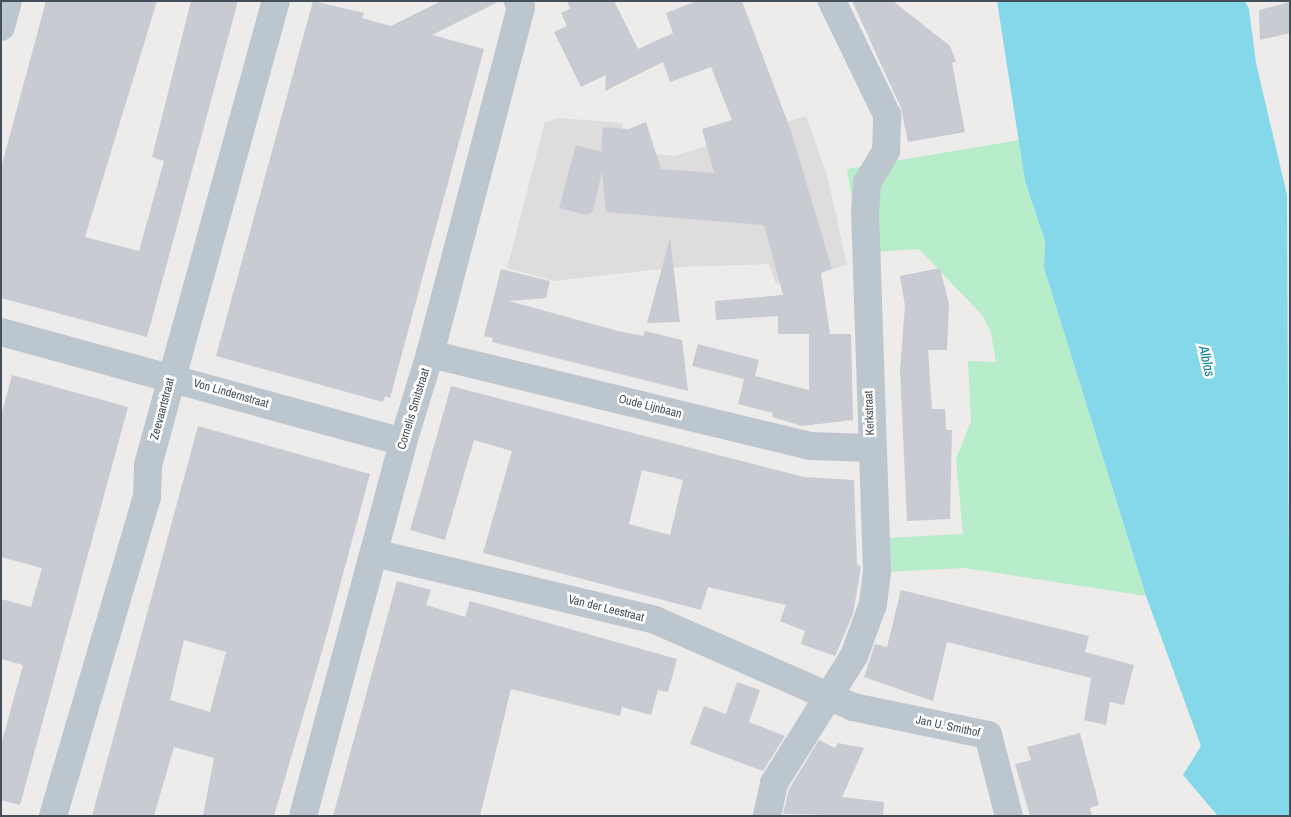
<!DOCTYPE html>
<html>
<head>
<meta charset="utf-8">
<style>
  body { margin:0 }
  #map { position:relative; width:1291px; height:817px; overflow:hidden; background:#eeebeb; font-family:"Archivo Narrow",sans-serif }
  div>[style] { position:absolute }
  .education>* { inset:0; background:#dfdcdd }
  .green>* { inset:0; background:#b8edcc }
  .water>* { inset:0; background:#85d8ea }
  .building>* { inset:0; background:#c8cbd1 }
  .minor>* { height:28px; margin:-14px; padding:0 14px; transform-origin:14px; border-radius:14px; background:#bcc6ce }
  span { translate:-50% -50%; white-space:nowrap; text-align:center; line-height:1.15; -webkit-text-stroke:5px #fff; paint-order:stroke }
  .street-label { font-size:12px; color:#444f59 }
  .water-label { font-size:14px; color:#0d819c; font-style:italic }
  .frame { position:absolute; inset:0; border:2px solid #444f59; pointer-events:none }
</style>
</head>
<body>
<div id="map">
  <div class="education">
    <div style="clip-path:polygon(806px 116px,827px 175px,847px 265px,776px 284px,769px 264px,679px 267px,554px 281px,507px 268px,545px 122px,558px 118px,623px 123px,619px 150px,674px 156px)"></div>
  </div>
  <div class="green">
    <div style="clip-path:polygon(1019px 140px,1025px 181px,1045px 241px,1044px 268px,1146px 596px,964px 568px,884px 572px,885px 538px,963px 534px,956px 459px,971px 421px,968px 361px,996px 362px,991px 333px,982px 315px,919px 249px,861px 253px,847px 169px)"></div>
  </div>
  <div class="water">
    <div style="clip-path:polygon(997px 1px,1245px 1px,1249px 9px,1256px 63px,1287px 195px,1290px 816px,1218px 816px,1183px 775px,1201px 746px,1146px 596px,1044px 268px,1045px 241px,1025px 181px)"></div>
  </div>
  <div class="building">
    <div style="clip-path:polygon(46px 1px,157px 1px,85px 237px,139px 251px,164px 161px,152px 157px,191px 1px,238px 1px,147px 337px,1px 298px,1px 168px)"></div>
    <div style="clip-path:polygon(313px 1px,364px 13px,362px 18px,391px 26px,441px 1px,500px 1px,432px 35px,484px 49px,390px 398px,385px 396px,383px 402px,216px 356px)"></div>
    <div style="clip-path:polygon(567px 1px,614px 1px,638px 49px,673px 33px,666px 13px,697px 1px,742px 1px,791px 131px,832px 269px,821px 273px,830px 334px,851px 334px,853px 420px,802px 426px,772px 417px,773px 413px,738px 404px,744px 379px,692px 366px,698px 344px,759px 360px,755px 376px,809px 390px,809px 334px,778px 334px,778px 316px,716px 320px,715px 301px,783px 295px,764px 225px,606px 212px,602px 171px,593px 211px,587px 215px,559px 208px,576px 145px,601px 152px,603px 127px,629px 129px,646px 122px,661px 169px,714px 173px,702px 129px,732px 120px,711px 67px,670px 82px,663px 62px,605px 91px,606px 75px,581px 87px,554px 32px,567px 26px,561px 13px,570px 9px)"></div>
    <div style="clip-path:polygon(852px 1px,893px 1px,950px 46px,956px 61px,952px 63px,965px 132px,908px 142px,901px 108px)"></div>
    <div style="clip-path:polygon(1290px 2px,1290px 33px,1260px 40px,1259px 10px)"></div>
    <div style="clip-path:polygon(670px 238px,680px 322px,647px 323px)"></div>
    <div style="clip-path:polygon(940px 268px,949px 304px,947px 350px,928px 350px,932px 409px,945px 409px,946px 430px,952px 430px,950px 519px,907px 521px,900px 371px,905px 306px,900px 276px)"></div>
    <div style="clip-path:polygon(501px 269px,550px 281px,546px 298px,509px 301px,618px 331px,643px 336px,645px 331px,682px 340px,688px 391px,492px 342px,493px 338px,484px 336px)"></div>
    <div style="clip-path:polygon(12px 375px,128px 407px,20px 805px,1px 800px,1px 745px,23px 665px,1px 659px,1px 599px,31px 607px,42px 568px,1px 557px,1px 416px)"></div>
    <div style="clip-path:polygon(evenodd,451px 386px,804px 477px,854px 480px,857px 564px,861px 567px,853px 614px,835px 656px,801px 644px,805px 631px,780px 621px,786px 605px,708px 587px,701px 610px,483px 553px,512px 451px,474px 440px,445px 540px,410px 530px,451px 386px,642px 470px,683px 480px,670px 535px,629px 524px,642px 470px)"></div>
    <div style="clip-path:polygon(evenodd,198px 426px,370px 474px,325px 641px,274px 816px,203px 816px,214px 758px,174px 747px,154px 816px,92px 816px,198px 426px,184px 640px,226px 652px,210px 712px,170px 700px,184px 640px)"></div>
    <div style="clip-path:polygon(397px 581px,431px 590px,426px 605px,465px 617px,470px 601px,677px 659px,668px 692px,658px 690px,651px 715px,622px 707px,620px 716px,511px 689px,480px 816px,333px 816px)"></div>
    <div style="clip-path:polygon(901px 590px,1089px 636px,1085px 652px,1134px 665px,1124px 705px,1110px 702px,1106px 725px,1084px 720px,1091px 678px,947px 642px,933px 701px,864px 677px,875px 644px,887px 647px)"></div>
    <div style="clip-path:polygon(737px 682px,760px 690px,749px 722px,785px 736px,763px 771px,690px 744px,704px 706px,726px 714px)"></div>
    <div style="clip-path:polygon(1080px 733px,1099px 805px,1090px 808px,1092px 816px,1030px 816px,1015px 764px,1031px 760px,1027px 747px)"></div>
    <div style="clip-path:polygon(819px 740px,835px 748px,838px 743px,864px 748px,842px 797px,884px 802px,883px 816px,783px 814px,789px 789px)"></div>
  </div>
  <div class="minor">
    <div style="left:1px;top:27px;width:27px;rotate:-75deg"></div>
    <div style="left:1px;top:332px;width:417px;rotate:15.3deg"></div>
    <div style="left:430px;top:354px;width:392px;rotate:13.6deg"></div>
    <div style="left:811px;top:446px;width:60px;rotate:1.9deg"></div>
    <div style="left:374px;top:553px;width:289px;rotate:13.4deg"></div>
    <div style="left:655px;top:620px;width:216px;rotate:23.7deg"></div>
    <div style="left:853px;top:707px;width:138px;rotate:11.7deg"></div>
    <div style="left:988px;top:735px;width:84px;rotate:75.5deg"></div>
    <div style="left:53px;top:816px;width:333px;rotate:-73.6deg"></div>
    <div style="left:147px;top:497px;width:32px;rotate:-88deg"></div>
    <div style="left:148px;top:465px;width:481px;rotate:-74.6deg"></div>
    <div style="left:303px;top:816px;width:387px;rotate:-75deg"></div>
    <div style="left:403px;top:442px;width:92px;rotate:-72.9deg"></div>
    <div style="left:430px;top:354px;width:359px;rotate:-75.3deg"></div>
    <div style="left:521px;top:7px;width:7px;rotate:-117deg"></div>
    <div style="left:767px;top:816px;width:34px;rotate:-78deg"></div>
    <div style="left:774px;top:783px;width:150px;rotate:-57.8deg"></div>
    <div style="left:854px;top:656px;width:55px;rotate:-69.9deg"></div>
    <div style="left:873px;top:604px;width:32px;rotate:-83deg"></div>
    <div style="left:877px;top:572px;width:359px;rotate:-91.9deg"></div>
    <div style="left:865px;top:213px;width:30px;rotate:-86deg"></div>
    <div style="left:867px;top:183px;width:37px;rotate:-59deg"></div>
    <div style="left:886px;top:151px;width:36px;rotate:-88deg"></div>
    <div style="left:887px;top:115px;width:127px;rotate:-115.8deg"></div>
  </div>
  <div class="street-label">
    <span style="left:231px;top:394px;rotate:16deg">Von Lindernstraat</span>
    <span style="left:650px;top:407px;rotate:14deg">Oude Lijnbaan</span>
    <span style="left:163px;top:409px;rotate:-75deg">Zeevaartstraat</span>
    <span style="left:414px;top:409px;rotate:-73deg">Cornelis Smitstraat</span>
    <span style="left:870px;top:413px;rotate:-92deg">Kerkstraat</span>
    <span style="left:606px;top:609px;rotate:14deg">Van der Leestraat</span>
    <span style="left:948px;top:727px;rotate:12deg">Jan U. Smithof</span>
  </div>
  <div class="water-label">
    <span style="left:1207px;top:361px;rotate:77deg">Alblas</span>
  </div>
  <div class="frame"></div>
</div>
</body>
</html>
